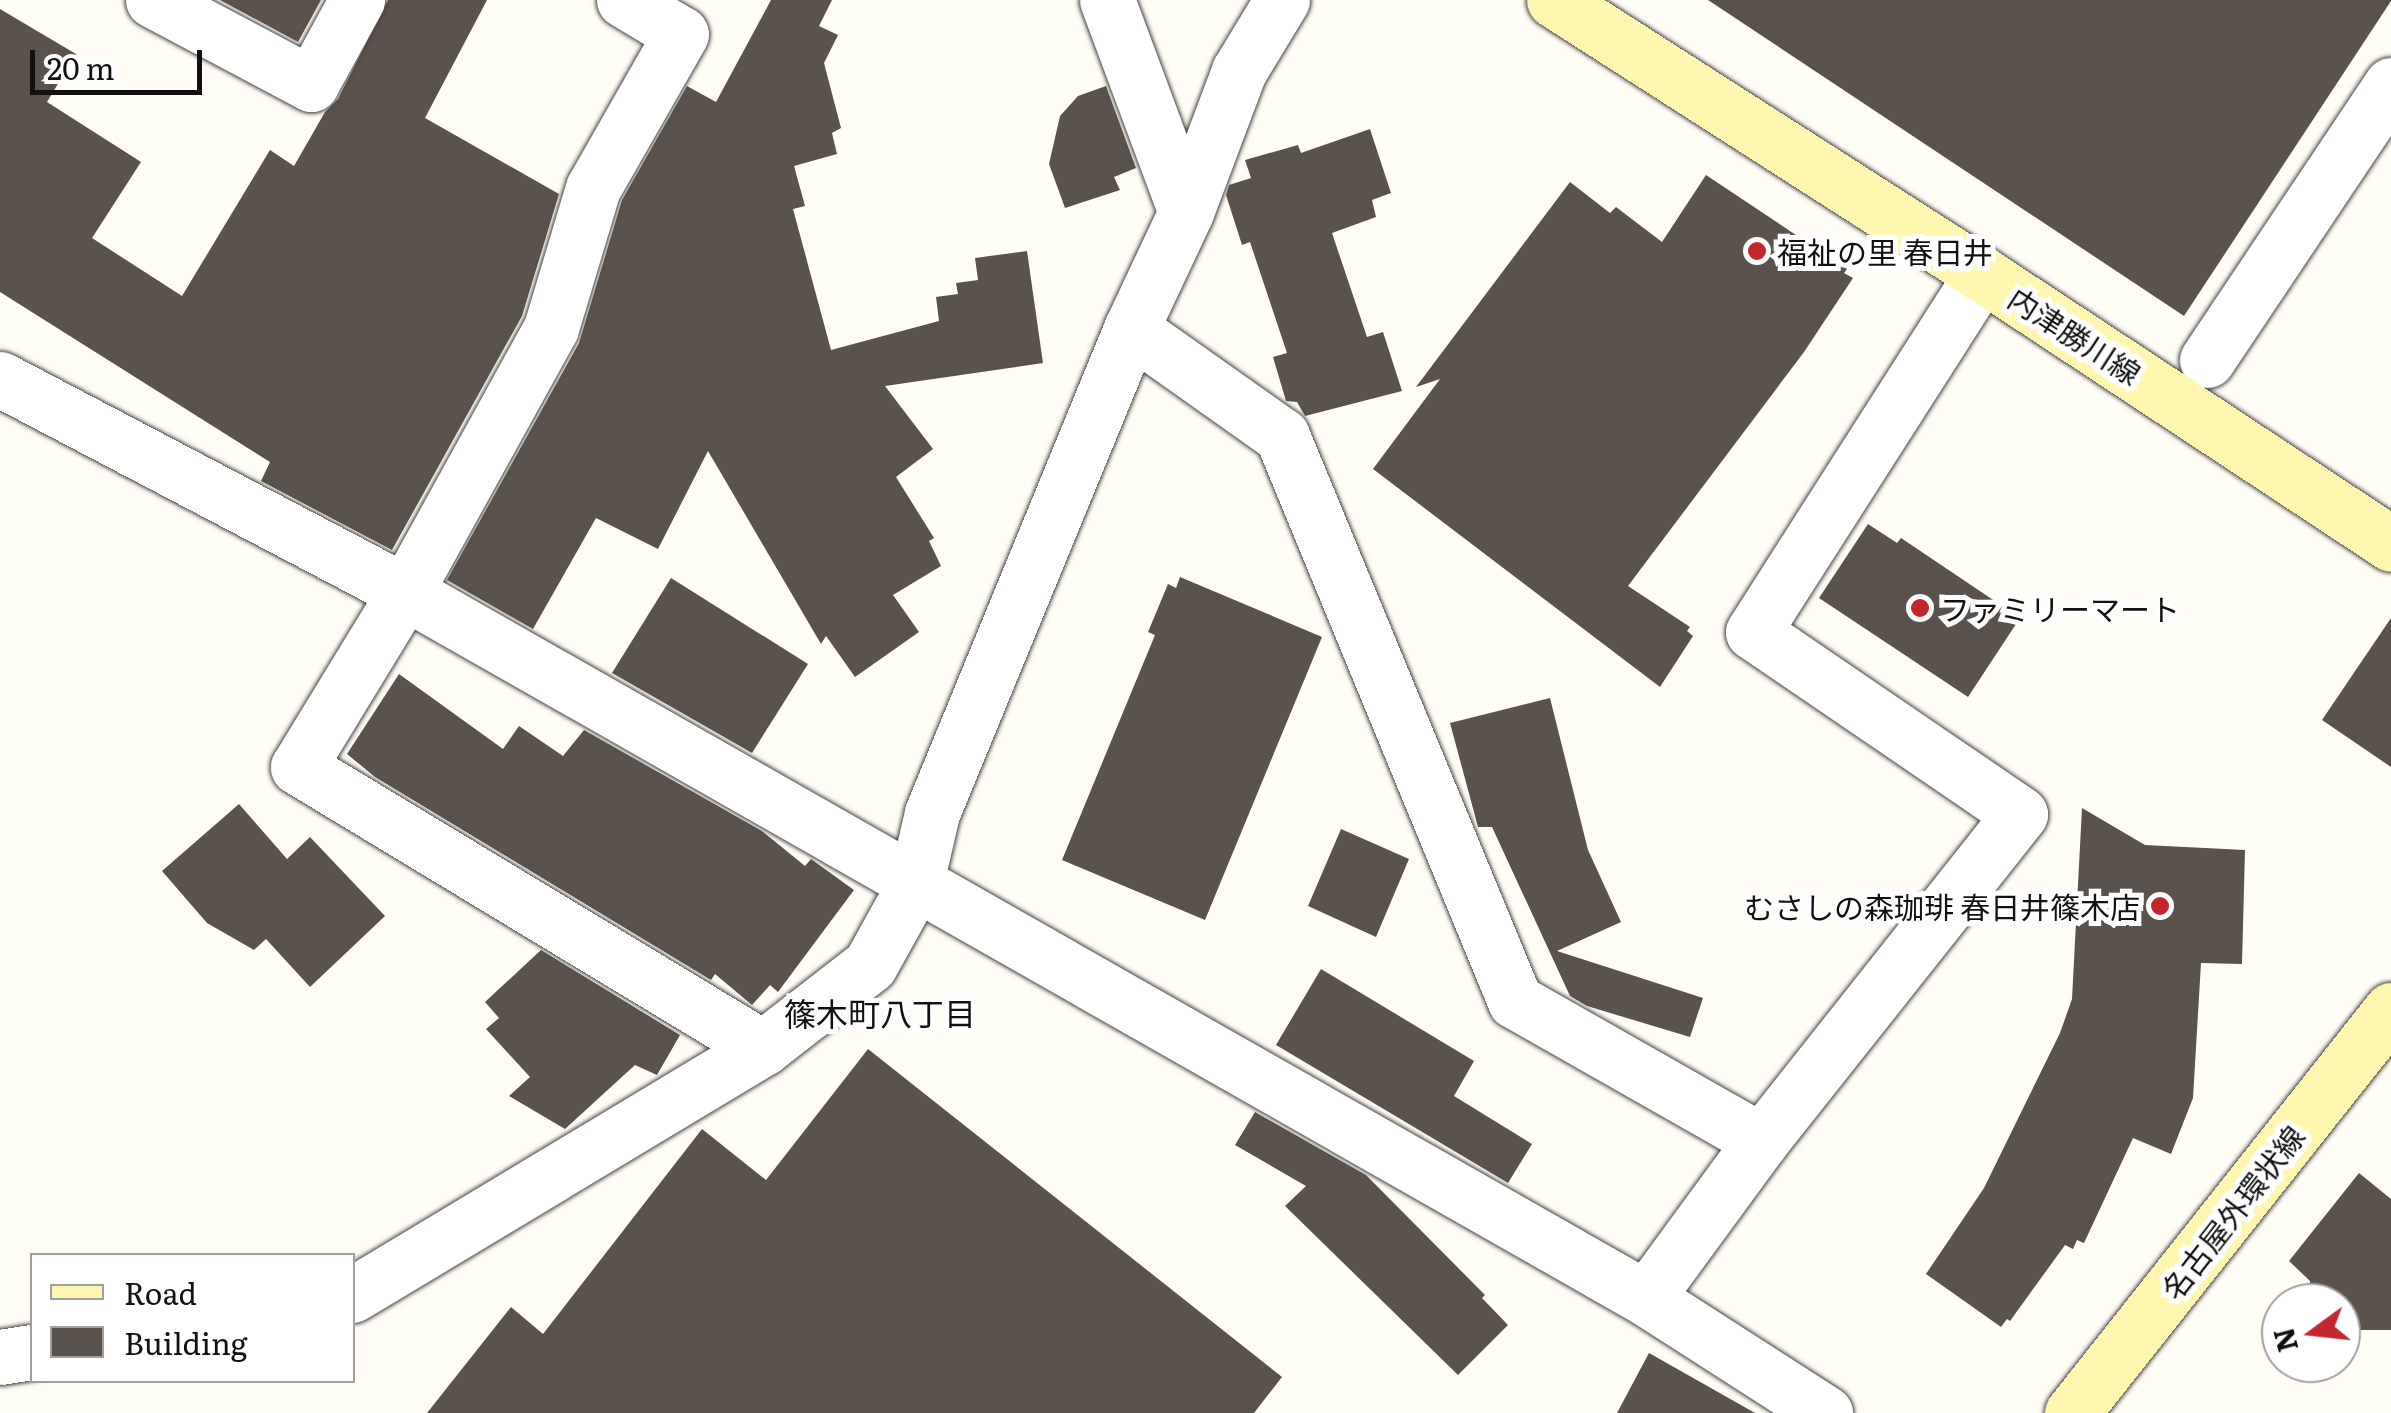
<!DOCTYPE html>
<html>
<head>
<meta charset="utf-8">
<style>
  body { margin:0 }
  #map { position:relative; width:2391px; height:1413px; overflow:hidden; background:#fffdf5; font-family:Literata,"Noto Sans JP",serif }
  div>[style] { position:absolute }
  .building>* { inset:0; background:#5a524d }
  .roads { filter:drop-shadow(0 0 2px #444) drop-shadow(0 0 2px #444) }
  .minor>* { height:55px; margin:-27.5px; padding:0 27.5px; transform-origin:27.5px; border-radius:27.5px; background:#fff }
  .secondary>* { height:55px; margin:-27.5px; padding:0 27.5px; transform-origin:27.5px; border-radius:27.5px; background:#fff6b0 }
  .dots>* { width:28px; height:28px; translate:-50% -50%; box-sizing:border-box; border:5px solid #fff; border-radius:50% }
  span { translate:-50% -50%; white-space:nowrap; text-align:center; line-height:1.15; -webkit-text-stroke:10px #fff; paint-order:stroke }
  .poi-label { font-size:30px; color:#111 }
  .left { translate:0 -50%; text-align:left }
  .right { translate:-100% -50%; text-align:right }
  .street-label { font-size:30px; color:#111 }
  .neighbourhood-label { font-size:32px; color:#111 }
  .legend { position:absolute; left:30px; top:1253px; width:325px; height:130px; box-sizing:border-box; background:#fff; border:2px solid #a0a0a0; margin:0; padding:12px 18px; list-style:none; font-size:30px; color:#111 }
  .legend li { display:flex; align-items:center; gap:20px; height:50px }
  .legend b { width:50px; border:2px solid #a0a0a0 }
  .north { position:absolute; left:2261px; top:1283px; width:100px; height:100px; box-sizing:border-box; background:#fff; border:2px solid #a0a0a0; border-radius:50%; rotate:255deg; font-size:28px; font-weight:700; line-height:40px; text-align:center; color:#111 }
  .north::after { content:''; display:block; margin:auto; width:35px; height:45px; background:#c4262e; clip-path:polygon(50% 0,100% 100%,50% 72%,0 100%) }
  .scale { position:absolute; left:30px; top:50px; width:172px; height:45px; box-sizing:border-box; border:5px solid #111; border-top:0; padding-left:12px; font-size:30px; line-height:35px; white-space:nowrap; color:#111; -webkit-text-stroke:8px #fff; paint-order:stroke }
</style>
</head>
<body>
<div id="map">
  <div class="building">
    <div style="clip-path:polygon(220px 0,321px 0,298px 42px)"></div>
    <div style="clip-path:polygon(388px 0,487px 0,425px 118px,559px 194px,522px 316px,392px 550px,261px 481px,270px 462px,0 292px,0 9px,76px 54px,47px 102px,141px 162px,92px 238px,182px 296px,270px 150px,294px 166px,325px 112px,338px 99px)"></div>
    <div style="clip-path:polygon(771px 0,832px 0,819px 26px,838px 35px,824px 63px,841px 128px,832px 133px,837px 154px,794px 166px,805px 206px,793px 209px,831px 350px,939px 321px,936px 297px,958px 294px,956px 283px,978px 280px,975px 258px,1027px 251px,1043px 363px,885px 386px,933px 449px,896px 477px,934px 538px,929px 541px,941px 566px,893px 595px,919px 632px,855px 677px,826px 636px,821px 644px,708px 451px,658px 549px,596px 518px,533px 629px,447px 580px,579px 343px,622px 200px,687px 86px,716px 102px)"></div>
    <div style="clip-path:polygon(1708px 0,2391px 0,2391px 1px,2184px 316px)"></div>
    <div style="clip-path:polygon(1106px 86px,1136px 168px,1114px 177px,1120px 190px,1065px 208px,1049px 164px,1060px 116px,1078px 96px)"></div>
    <div style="clip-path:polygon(1370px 129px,1391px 193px,1372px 200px,1376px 217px,1332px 233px,1367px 337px,1383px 332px,1402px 391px,1305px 416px,1297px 402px,1286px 401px,1273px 357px,1287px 353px,1250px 242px,1242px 245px,1226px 195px,1229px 185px,1251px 178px,1245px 160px,1298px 145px,1301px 153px)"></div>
    <div style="clip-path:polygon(1706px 175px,1847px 269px,1844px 273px,1853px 278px,1804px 352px,1628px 586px,1690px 627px,1687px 631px,1693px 636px,1660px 687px,1373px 469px,1440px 379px,1416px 387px,1570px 182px,1610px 213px,1616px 207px,1662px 242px)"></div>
    <div style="clip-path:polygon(1868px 524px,1897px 543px,1901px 538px,2020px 618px,1968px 697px,1819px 598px)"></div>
    <div style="clip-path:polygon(1180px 577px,1322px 637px,1205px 920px,1062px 860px,1155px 635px,1148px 632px,1168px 584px,1176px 588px)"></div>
    <div style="clip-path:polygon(671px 578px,808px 664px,752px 753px,612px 673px)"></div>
    <div style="clip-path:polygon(2391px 618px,2391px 767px,2322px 720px)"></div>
    <div style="clip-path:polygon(399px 674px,503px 749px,519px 726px,563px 756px,584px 730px,762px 831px,805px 866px,811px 859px,854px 890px,778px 992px,770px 985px,752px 1005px,715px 974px,711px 980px,375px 777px,347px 754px)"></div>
    <div style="clip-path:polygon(1550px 698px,1588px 850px,1621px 922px,1557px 951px,1703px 998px,1690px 1037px,1587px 1006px,1570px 996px,1492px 827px,1478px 827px,1450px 723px)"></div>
    <div style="clip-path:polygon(239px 804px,287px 859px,310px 837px,385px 916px,310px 987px,266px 939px,254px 950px,207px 923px,162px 871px)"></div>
    <div style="clip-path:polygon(2082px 808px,2145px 845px,2245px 850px,2242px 964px,2201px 963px,2193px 1098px,2171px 1154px,2133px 1138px,2084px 1243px,2077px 1240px,2073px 1249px,2065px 1245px,2010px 1321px,2007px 1319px,2001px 1327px,1926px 1274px,1984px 1188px,2060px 1033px,2072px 999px)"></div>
    <div style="clip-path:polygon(1341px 829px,1409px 859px,1376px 937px,1308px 906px)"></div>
    <div style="clip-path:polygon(541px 950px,680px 1035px,657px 1075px,635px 1065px,565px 1129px,509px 1096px,530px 1077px,486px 1029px,499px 1018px,485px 1002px)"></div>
    <div style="clip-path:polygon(1321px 969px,1474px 1061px,1454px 1096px,1532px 1144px,1508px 1183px,1276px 1045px)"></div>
    <div style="clip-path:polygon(868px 1049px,1282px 1377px,1254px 1413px,427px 1413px,511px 1307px,543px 1334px,702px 1129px,766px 1180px)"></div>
    <div style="clip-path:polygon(1255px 1112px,1366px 1175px,1485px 1295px,1482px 1298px,1508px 1325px,1458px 1375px,1285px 1206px,1306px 1186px,1235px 1145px)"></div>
    <div style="clip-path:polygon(2359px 1173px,2391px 1199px,2391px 1330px,2341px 1330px,2341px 1303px,2309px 1303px,2310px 1281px,2289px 1261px)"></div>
    <div style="clip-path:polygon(1649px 1353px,1755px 1413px,1617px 1413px)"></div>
  </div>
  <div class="roads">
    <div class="minor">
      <div style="left:153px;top:0;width:179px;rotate:28deg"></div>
      <div style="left:311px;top:84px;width:96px;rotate:-61.3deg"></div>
      <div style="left:624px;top:0;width:66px;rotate:30.8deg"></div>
      <div style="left:681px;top:34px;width:177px;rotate:119.7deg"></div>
      <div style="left:593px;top:188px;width:146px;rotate:106.7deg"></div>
      <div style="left:551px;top:328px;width:302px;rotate:118.9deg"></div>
      <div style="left:405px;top:592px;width:205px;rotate:121.4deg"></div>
      <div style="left:298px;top:767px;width:543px;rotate:31.14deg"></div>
      <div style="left:1107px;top:0;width:226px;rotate:69.6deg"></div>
      <div style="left:1131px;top:329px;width:185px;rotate:35.3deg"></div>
      <div style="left:1282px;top:436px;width:611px;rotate:67.59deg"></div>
      <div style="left:1515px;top:1001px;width:283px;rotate:29.6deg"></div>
      <div style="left:2207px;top:360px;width:331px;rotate:-56.2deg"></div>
      <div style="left:0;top:379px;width:458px;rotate:27.7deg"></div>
      <div style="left:405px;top:592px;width:1428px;rotate:29.64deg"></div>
      <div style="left:1646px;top:1298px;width:213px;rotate:32.7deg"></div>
      <div style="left:352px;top:1295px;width:480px;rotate:-31deg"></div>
      <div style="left:763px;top:1048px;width:135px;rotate:-37.8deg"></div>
      <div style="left:870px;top:965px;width:95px;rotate:-61deg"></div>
      <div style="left:916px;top:882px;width:71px;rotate:-76.9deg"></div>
      <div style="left:932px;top:813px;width:523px;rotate:-67.65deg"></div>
      <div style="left:1131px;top:329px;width:129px;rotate:-64.8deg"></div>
      <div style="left:1186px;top:212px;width:151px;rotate:-69.4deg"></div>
      <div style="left:1239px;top:71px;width:83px;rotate:-58.8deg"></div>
      <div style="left:1646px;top:1298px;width:195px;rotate:-53.8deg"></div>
      <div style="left:1761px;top:1141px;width:417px;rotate:-51.6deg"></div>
      <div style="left:2020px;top:814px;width:323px;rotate:-145.7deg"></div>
      <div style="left:1753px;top:632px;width:425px;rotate:-57.4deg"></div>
      <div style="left:0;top:1357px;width:32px;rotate:-9deg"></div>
    </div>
    <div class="secondary">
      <div style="left:1554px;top:0;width:508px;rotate:32.63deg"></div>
      <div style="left:1982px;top:274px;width:490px;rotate:33.4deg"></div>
      <div style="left:2072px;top:1413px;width:514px;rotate:-51.64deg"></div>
    </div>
  </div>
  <div class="dots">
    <div style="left:1757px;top:251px;background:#c4262e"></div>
    <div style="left:1920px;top:608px;background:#c4262e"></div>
    <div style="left:2160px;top:906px;background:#c4262e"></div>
  </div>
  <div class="poi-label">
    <span class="left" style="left:1777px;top:251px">福祉の里 春日井</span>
    <span class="left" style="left:1940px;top:608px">ファミリーマート</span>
    <span class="right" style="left:2140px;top:906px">むさしの森珈琲 春日井篠木店</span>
  </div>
  <div class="street-label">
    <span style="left:2075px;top:335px;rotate:33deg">内津勝川線</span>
    <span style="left:2232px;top:1212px;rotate:-52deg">名古屋外環状線</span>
  </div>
  <div class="neighbourhood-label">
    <span style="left:880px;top:1012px">篠木町八丁目</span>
  </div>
  <ul class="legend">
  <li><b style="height:12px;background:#fff6b0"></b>Road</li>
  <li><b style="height:28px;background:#5a524d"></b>Building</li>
  </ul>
  <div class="north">N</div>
  <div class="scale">20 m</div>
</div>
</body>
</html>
